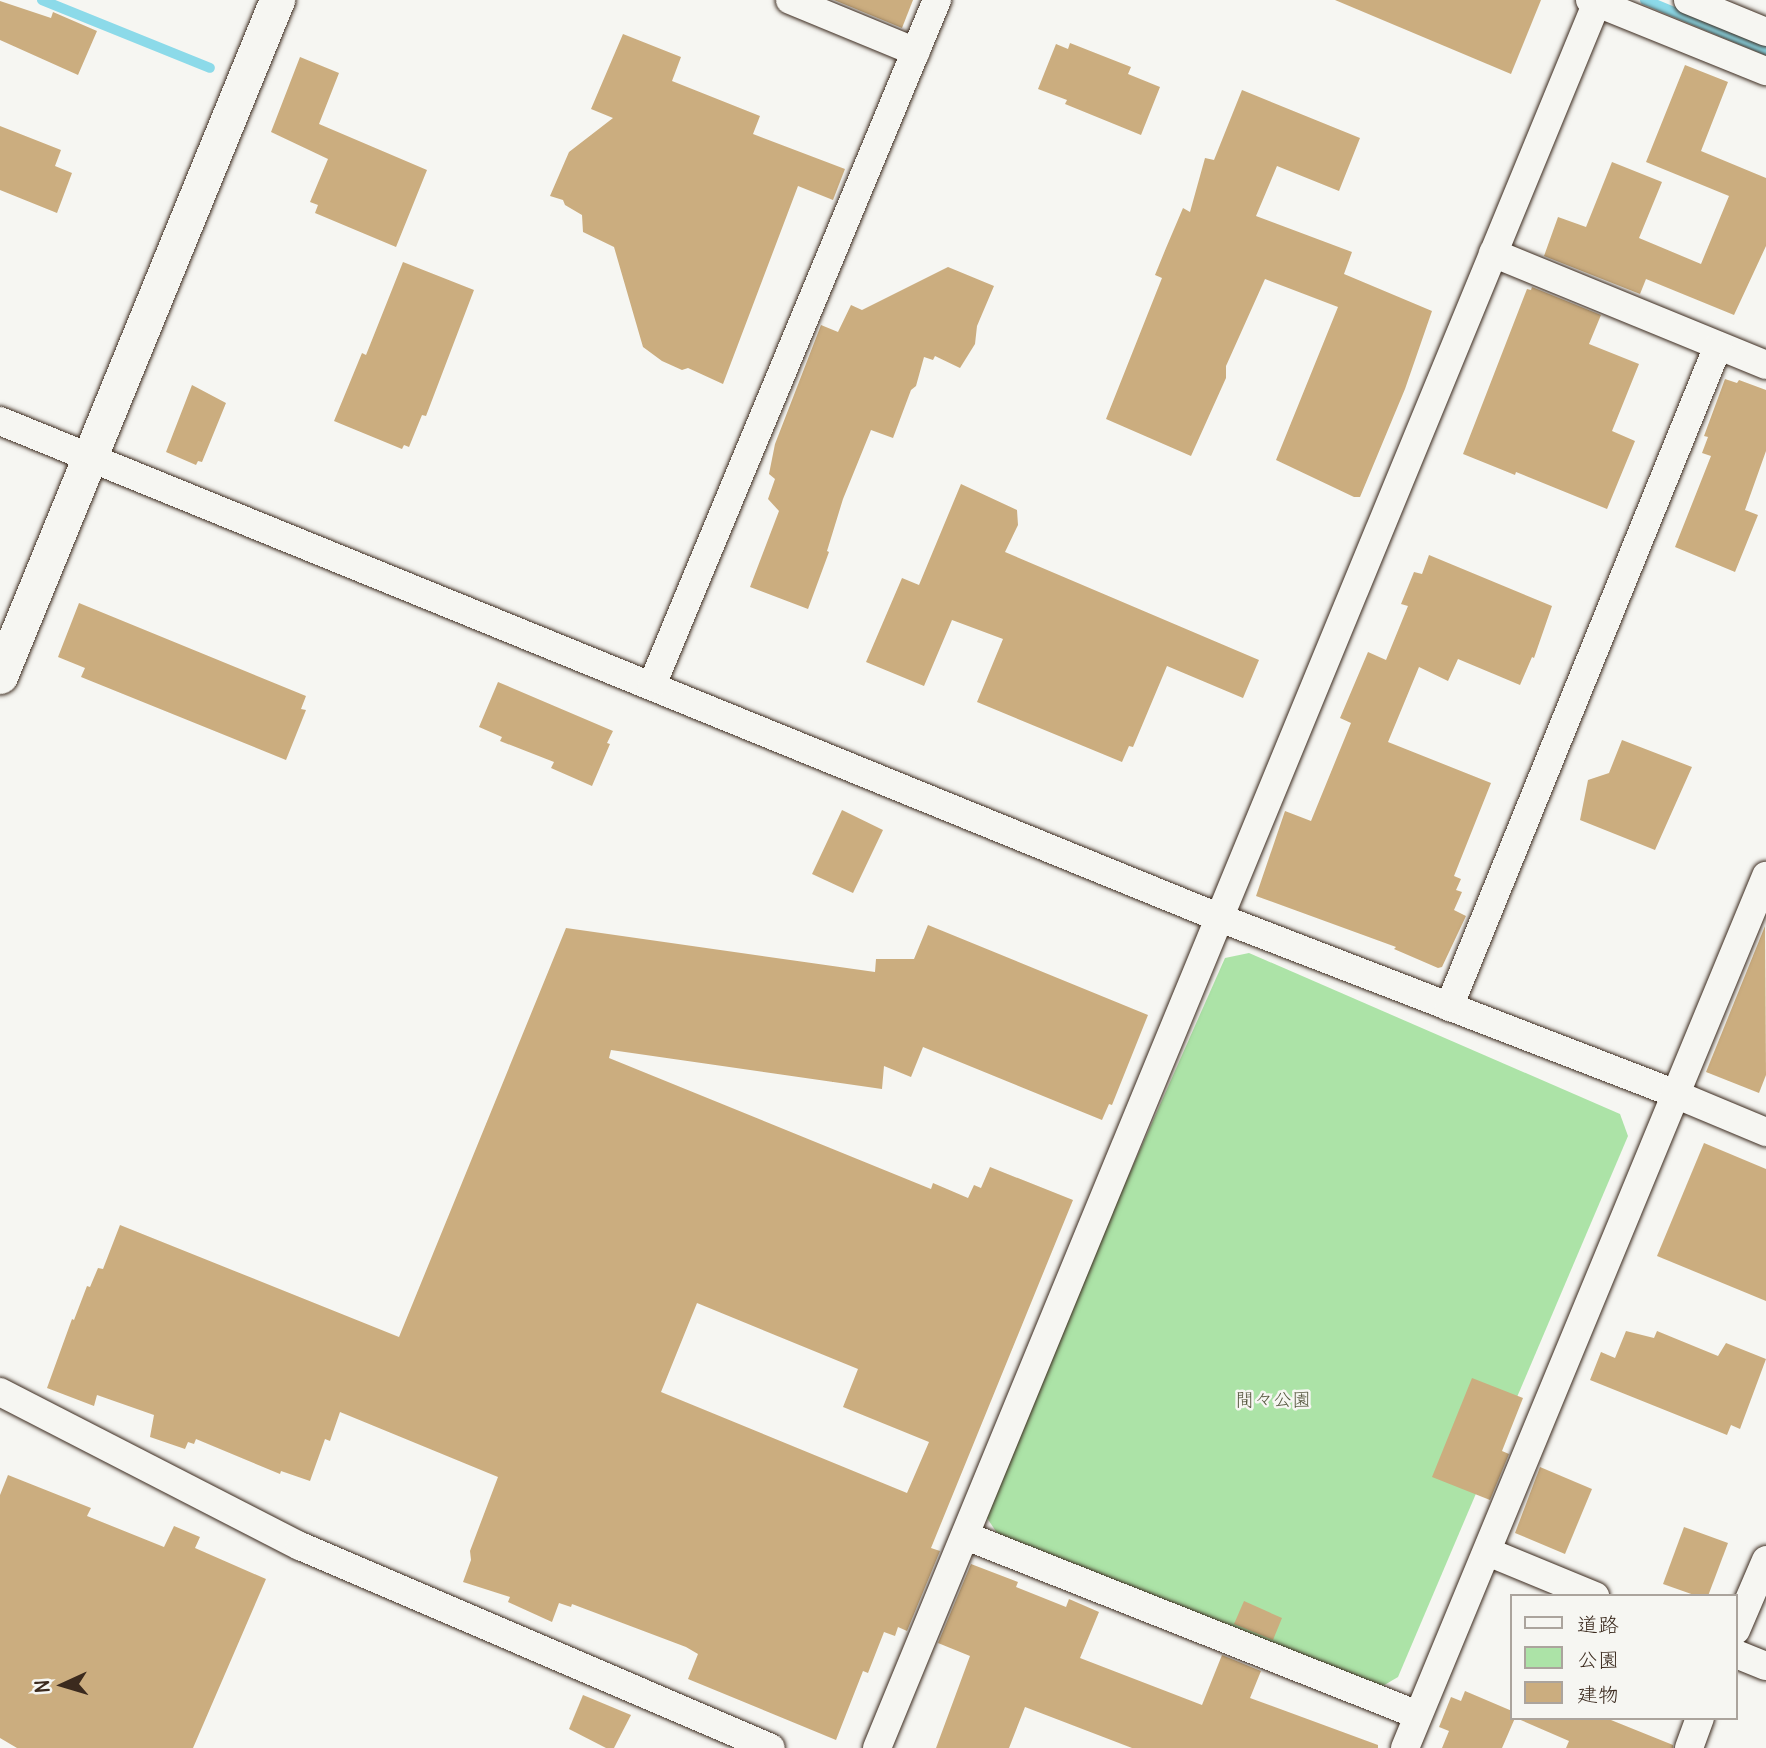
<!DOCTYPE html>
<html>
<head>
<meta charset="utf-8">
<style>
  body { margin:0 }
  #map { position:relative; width:1766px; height:1748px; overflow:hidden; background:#f6f6f2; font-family:Delius,"Klee One",sans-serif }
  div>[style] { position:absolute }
  .green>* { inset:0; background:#ace3a7 }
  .stream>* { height:10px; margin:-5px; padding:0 5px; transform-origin:5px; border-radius:5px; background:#8cdae9 }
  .building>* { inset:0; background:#cbad7f }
  .roads { filter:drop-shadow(0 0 2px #3b2a1e) drop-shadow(0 0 2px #3b2a1e) }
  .minor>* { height:28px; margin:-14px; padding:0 14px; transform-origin:14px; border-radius:14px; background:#f6f6f2 }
  .tertiary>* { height:35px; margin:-17.5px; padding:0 17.5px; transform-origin:17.5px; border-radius:17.5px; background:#f6f6f2 }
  span { translate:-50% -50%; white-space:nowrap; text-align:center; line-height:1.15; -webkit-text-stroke:5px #f6f6f2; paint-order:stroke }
  .park-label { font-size:19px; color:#575840 }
  .legend { position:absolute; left:1510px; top:1594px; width:228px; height:126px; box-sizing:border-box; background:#f6f6f2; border:2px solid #aba49d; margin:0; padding:9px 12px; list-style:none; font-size:21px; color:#3b2a1e }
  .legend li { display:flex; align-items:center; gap:14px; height:35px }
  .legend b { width:35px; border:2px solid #aba49d }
  .north { position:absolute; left:28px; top:1650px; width:70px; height:70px; -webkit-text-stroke:5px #f6f6f2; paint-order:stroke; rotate:266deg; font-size:19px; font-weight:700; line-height:28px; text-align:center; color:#3b2a1e }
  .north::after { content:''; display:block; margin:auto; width:24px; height:32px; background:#3b2a1e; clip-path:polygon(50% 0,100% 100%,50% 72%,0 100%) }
</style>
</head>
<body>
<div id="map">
  <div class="green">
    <div style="clip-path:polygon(1249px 953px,1620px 1114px,1628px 1136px,1398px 1677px,1381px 1687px,997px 1533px,981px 1509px,1225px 958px)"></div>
  </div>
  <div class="stream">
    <div style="left:42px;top:0;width:181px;rotate:22deg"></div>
    <div style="left:1645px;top:0;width:131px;rotate:22.5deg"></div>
  </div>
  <div class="building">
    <div style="clip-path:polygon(834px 0,913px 0,902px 28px)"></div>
    <div style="clip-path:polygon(1335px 0,1541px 0,1511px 74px)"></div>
    <div style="clip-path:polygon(0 1px,51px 18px,53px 12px,97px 31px,78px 75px,0 40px)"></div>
    <div style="clip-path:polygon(623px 34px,681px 57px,672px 81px,760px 116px,753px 134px,845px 169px,833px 200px,798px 186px,723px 384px,688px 368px,682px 370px,662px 361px,643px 347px,614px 247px,583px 232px,582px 215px,565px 205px,563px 200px,550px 196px,569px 152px,613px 118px,591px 109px)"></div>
    <div style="clip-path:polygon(1070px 43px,1131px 67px,1128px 74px,1160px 87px,1141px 135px,1065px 104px,1067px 100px,1038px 89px,1056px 44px,1068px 49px)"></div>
    <div style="clip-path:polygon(300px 57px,339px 73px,319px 124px,427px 170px,396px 247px,315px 213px,318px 205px,310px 202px,328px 159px,271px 132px)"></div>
    <div style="clip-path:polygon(1685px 65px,1728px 82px,1701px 151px,1766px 178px,1766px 246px,1734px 315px,1646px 279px,1640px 294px,1544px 256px,1558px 217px,1586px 227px,1612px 162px,1662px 182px,1639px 238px,1701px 264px,1729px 196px,1646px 162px)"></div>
    <div style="clip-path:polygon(1242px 90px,1360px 138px,1339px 191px,1277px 166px,1256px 216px,1352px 252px,1344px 274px,1432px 311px,1405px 389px,1360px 497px,1354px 497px,1276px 460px,1338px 307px,1265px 279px,1226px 366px,1226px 378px,1191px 456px,1106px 419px,1162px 278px,1155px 275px,1166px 248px,1183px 208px,1190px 212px,1205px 158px,1214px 160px)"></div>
    <div style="clip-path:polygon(0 126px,61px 150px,55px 166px,72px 173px,57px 213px,0 190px)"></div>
    <div style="clip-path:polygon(403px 262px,474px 290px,426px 416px,422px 415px,409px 447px,404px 445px,402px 449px,334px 421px,362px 353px,366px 355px)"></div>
    <div style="clip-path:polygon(948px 267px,994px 286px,977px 326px,975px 344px,960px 368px,935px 356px,933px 360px,924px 357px,916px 386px,911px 390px,893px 438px,871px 430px,843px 499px,827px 551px,829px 552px,808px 609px,750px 587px,779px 511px,768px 499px,775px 479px,769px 474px,775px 444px,821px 325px,838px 332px,851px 305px,862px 310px)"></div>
    <div style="clip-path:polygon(1532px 287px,1601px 315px,1589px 344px,1639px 364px,1612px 431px,1635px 441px,1607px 509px,1516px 472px,1515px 475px,1463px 454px,1527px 289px,1531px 290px)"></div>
    <div style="clip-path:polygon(1725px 379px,1737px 383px,1739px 380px,1766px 390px,1766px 451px,1745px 510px,1758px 515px,1735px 572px,1675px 547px,1711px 456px,1702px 453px,1708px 437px,1704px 436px)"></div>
    <div style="clip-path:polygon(192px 385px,226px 403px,202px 462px,198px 461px,196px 465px,166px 452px)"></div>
    <div style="clip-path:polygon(961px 484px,1017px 510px,1018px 525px,1005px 552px,1259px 660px,1243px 698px,1167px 666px,1133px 747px,1129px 746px,1122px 762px,977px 702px,1003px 639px,952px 620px,924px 686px,866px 662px,902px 578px,919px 585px)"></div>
    <div style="clip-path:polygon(1429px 555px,1552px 606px,1534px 658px,1532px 657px,1520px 685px,1458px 659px,1448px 681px,1419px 667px,1388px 742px,1491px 783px,1454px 876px,1461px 879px,1456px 890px,1462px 892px,1454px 910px,1466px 916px,1442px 967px,1438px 968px,1394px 949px,1396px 947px,1256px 896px,1285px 811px,1311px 821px,1351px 723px,1340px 718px,1368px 652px,1386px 660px,1408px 606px,1401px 604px,1414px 572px,1422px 574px)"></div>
    <div style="clip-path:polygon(79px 603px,306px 696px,301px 709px,306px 710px,286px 760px,81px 677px,85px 668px,58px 657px)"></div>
    <div style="clip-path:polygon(498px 682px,613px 731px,607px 743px,610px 744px,592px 786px,551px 768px,554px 762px,500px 741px,502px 737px,479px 727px)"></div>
    <div style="clip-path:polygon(1622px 740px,1692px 767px,1655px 850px,1580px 820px,1588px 780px,1609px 773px)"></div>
    <div style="clip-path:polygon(842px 810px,883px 830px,853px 893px,812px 874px)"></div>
    <div style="clip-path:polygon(evenodd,928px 925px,1148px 1015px,1112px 1105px,1109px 1104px,1102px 1120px,923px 1047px,911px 1077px,884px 1066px,882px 1089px,611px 1050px,609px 1058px,931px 1189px,933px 1183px,968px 1198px,974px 1185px,981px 1188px,990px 1167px,1073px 1200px,931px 1548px,940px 1551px,907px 1631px,898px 1627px,895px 1636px,884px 1632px,868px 1673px,863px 1671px,836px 1740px,688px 1679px,698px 1654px,686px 1647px,572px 1604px,571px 1607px,559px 1603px,552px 1622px,508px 1602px,510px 1597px,463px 1582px,471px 1560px,470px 1551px,498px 1477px,340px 1412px,330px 1441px,325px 1439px,310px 1481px,281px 1471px,280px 1474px,196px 1439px,194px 1444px,188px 1442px,185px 1449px,150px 1437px,154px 1415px,97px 1395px,94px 1406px,47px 1388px,72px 1319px,74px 1320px,87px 1286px,90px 1287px,98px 1268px,103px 1269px,120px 1225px,399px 1337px,566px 928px,875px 972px,876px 959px,914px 959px,928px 925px,697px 1303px,858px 1369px,843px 1407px,929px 1442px,907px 1493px,661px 1392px,697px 1303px)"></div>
    <div style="clip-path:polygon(1765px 926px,1766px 1075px,1759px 1093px,1706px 1072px)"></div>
    <div style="clip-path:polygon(1704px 1143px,1766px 1169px,1766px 1301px,1657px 1256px)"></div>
    <div style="clip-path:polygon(1626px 1331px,1654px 1338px,1657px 1331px,1718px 1356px,1726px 1343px,1766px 1359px,1740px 1429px,1731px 1425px,1727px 1435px,1590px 1380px,1601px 1352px,1615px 1358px)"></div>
    <div style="clip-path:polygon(1472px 1378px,1523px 1398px,1502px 1451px,1509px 1454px,1490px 1500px,1432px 1477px)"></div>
    <div style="clip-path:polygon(1540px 1467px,1592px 1489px,1565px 1554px,1515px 1533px)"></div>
    <div style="clip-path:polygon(8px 1475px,91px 1508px,87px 1516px,164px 1547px,174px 1526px,200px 1537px,195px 1548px,266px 1579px,193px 1748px,17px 1748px,0 1738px,0 1495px)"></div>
    <div style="clip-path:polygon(1684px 1527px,1728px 1543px,1708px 1596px,1697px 1596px,1663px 1584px)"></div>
    <div style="clip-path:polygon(971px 1564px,1018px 1582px,1016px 1587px,1066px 1607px,1069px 1599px,1099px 1612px,1080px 1658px,1202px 1705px,1222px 1655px,1261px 1671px,1250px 1698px,1378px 1745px,1378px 1748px,1132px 1748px,1025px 1707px,1009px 1748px,936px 1748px,970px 1656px,938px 1643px)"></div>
    <div style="clip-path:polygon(1244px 1601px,1282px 1618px,1273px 1640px,1234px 1624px)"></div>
    <div style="clip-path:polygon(1465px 1691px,1512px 1711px,1515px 1718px,1502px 1748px,1442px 1748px,1449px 1731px,1439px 1727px,1451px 1697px,1461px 1701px)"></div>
    <div style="clip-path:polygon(583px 1695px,631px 1715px,614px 1748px,606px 1748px,569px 1729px)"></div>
    <div style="clip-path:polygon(1516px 1718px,1606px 1718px,1673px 1745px,1673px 1748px,1566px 1748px,1569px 1741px)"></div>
  </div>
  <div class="roads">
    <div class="minor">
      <div style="left:790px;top:0;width:136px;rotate:22.4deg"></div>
      <div style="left:1590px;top:0;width:190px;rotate:22deg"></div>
      <div style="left:1688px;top:0;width:84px;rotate:22.3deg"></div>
      <div style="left:1493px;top:253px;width:295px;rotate:22.3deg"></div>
      <div style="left:0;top:421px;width:1317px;rotate:22.16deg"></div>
      <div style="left:1220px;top:918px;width:488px;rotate:21.1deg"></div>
      <div style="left:1675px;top:1094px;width:99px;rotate:22.7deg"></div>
      <div style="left:652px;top:685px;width:742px;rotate:-67.41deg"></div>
      <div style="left:1449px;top:1007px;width:714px;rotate:-67.86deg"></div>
      <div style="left:0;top:1392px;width:337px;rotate:27.2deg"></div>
      <div style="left:300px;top:1546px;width:512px;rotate:23.21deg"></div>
      <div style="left:966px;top:1536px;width:486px;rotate:21.6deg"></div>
      <div style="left:1488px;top:1552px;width:116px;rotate:22.4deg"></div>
      <div style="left:1736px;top:1630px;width:76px;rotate:-66.8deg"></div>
      <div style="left:1736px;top:1654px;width:32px;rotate:22deg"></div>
      <div style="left:877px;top:1748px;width:1891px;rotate:-67.59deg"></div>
      <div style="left:1405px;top:1748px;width:944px;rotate:-67.51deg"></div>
      <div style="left:1689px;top:1748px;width:32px;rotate:-70deg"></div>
    </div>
    <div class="tertiary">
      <div style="left:0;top:676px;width:731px;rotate:-67.72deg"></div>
    </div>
  </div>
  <div class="park-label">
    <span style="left:1273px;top:1400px">間々公園</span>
  </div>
  <ul class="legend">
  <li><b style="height:9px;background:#f6f6f2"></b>道路</li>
  <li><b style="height:19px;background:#ace3a7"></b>公園</li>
  <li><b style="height:19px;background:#cbad7f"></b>建物</li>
  </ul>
  <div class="north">N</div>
</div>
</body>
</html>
